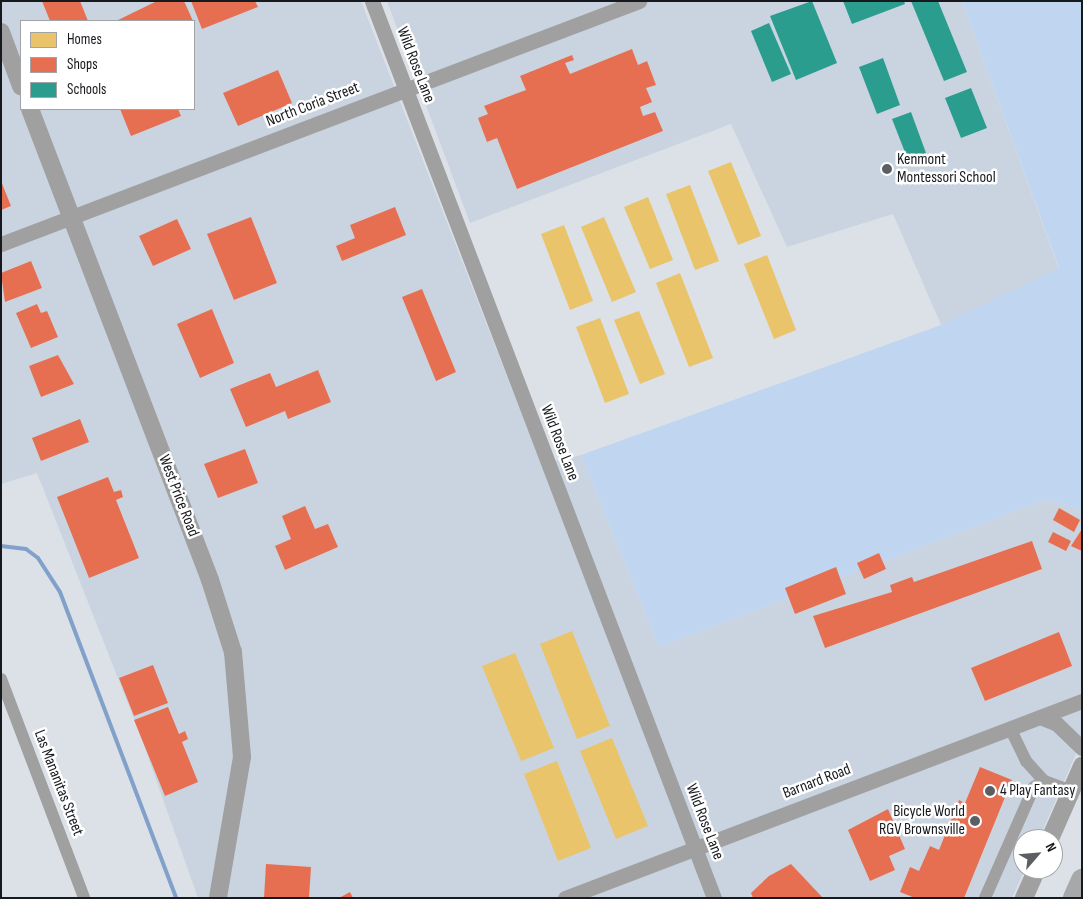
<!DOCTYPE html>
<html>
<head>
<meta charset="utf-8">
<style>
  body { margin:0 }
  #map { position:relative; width:1083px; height:899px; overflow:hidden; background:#dce1e7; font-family:"Sofia Sans Condensed",sans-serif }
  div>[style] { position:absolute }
  .built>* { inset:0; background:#cad4e0 }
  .green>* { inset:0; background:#c0d5f0 }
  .homes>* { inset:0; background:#e9c46a }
  .shops>* { inset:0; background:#e76f51 }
  .schools>* { inset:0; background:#2a9d8f }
  .stream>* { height:4px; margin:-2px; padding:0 2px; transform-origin:2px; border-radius:2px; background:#81a1cb }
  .minor>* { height:12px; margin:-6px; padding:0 6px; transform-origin:6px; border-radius:6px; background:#a0a0a0 }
  .tertiary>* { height:15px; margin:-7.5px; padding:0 7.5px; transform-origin:7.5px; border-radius:7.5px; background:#a0a0a0 }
  .secondary>* { height:18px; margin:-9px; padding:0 9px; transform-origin:9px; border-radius:9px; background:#a0a0a0 }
  .motorway>* { height:22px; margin:-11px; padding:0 11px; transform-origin:11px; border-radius:11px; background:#a6a8aa }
  .dots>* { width:14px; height:14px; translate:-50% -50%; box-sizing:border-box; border:2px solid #fff; border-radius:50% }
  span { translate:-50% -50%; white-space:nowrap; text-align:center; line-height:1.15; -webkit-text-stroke:5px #fff; paint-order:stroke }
  .street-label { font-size:16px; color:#16191d }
  .poi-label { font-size:16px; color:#16191d }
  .left { translate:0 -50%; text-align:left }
  .right { translate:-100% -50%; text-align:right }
  .frame { position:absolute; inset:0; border:2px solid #16191d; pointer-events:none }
  .legend { position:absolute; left:20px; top:20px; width:175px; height:90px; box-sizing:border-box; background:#fff; border:1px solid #a2a3a5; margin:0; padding:6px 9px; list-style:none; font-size:15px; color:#16191d }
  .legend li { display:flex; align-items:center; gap:10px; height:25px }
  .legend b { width:25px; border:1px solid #a2a3a5 }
  .north { position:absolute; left:1013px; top:829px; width:50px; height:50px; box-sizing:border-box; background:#fff; border:1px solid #a2a3a5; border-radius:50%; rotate:63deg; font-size:14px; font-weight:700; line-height:20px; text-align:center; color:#16191d }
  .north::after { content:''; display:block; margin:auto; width:18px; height:22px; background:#5b5f64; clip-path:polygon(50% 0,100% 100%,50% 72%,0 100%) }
</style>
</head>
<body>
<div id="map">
  <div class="built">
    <div style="clip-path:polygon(evenodd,1px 1px,361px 1px,541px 464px,581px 455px,659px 647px,1047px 499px,1082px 510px,1082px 740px,1039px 839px,1023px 839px,1025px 869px,1012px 898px,198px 898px,138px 729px,37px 473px,1px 484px,1px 1px,21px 21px,194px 21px,194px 109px,21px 109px,21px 21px)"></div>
    <div style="clip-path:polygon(387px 1px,962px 1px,1061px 275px,941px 325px,893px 214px,787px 247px,731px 124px,470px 223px)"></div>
  </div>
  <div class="green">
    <div style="clip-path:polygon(962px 1px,1082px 1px,1082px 510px,1047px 499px,659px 647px,581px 455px,941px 325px,1059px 268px)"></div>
  </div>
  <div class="homes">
    <div style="clip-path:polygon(731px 162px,761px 236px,738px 245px,708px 171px)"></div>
    <div style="clip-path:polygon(690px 185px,719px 261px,695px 270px,666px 194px)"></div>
    <div style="clip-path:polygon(648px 197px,673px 260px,650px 269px,624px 207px)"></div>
    <div style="clip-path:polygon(604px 217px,636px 292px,612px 302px,581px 227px)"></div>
    <div style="clip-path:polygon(564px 225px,593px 301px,570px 310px,541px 234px)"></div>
    <div style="clip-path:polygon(767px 255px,796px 330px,774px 339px,744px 264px)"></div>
    <div style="clip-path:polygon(680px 273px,713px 358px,689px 367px,656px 283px)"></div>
    <div style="clip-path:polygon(639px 311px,665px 374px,640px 384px,614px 320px)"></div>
    <div style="clip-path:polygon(600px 318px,629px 394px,605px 403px,576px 327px)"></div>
    <div style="clip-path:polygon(572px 631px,610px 726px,577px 739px,540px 644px)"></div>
    <div style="clip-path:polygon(515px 653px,554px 748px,521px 761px,482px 666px)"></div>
    <div style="clip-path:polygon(612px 738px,648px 826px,616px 839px,580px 751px)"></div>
    <div style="clip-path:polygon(557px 761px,591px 848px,558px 861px,524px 774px)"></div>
  </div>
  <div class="shops">
    <div style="clip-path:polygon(42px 1px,80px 1px,88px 21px,50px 21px)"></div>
    <div style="clip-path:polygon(157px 1px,184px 1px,193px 21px,116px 21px)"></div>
    <div style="clip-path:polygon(191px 1px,255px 1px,258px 7px,202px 29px)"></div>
    <div style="clip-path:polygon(632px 49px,638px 65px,647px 61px,656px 85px,646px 88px,652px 102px,640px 107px,643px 116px,655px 112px,663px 131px,517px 189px,497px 138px,487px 142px,478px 118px,488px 114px,484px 106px,526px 90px,520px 76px,572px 55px,574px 60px,565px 63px,570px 74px)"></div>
    <div style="clip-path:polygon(278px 70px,292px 103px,238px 126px,223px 93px)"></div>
    <div style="clip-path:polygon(120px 109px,178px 109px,181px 116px,131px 136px)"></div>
    <div style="clip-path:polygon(1px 181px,11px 206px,1px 210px)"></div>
    <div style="clip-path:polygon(395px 207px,406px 235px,342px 261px,336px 246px,355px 238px,350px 225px)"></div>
    <div style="clip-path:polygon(251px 217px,277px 283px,234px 300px,207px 234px)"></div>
    <div style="clip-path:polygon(177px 219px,191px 249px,153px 266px,139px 236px)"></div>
    <div style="clip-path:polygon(31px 261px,42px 288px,5px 302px,1px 273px)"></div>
    <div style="clip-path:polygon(422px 289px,456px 372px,436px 381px,402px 297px)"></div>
    <div style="clip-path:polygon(37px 304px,41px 313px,47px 311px,58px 337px,31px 348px,16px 313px)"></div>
    <div style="clip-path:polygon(212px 309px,234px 363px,200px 378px,177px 324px)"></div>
    <div style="clip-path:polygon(58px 355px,74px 384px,41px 397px,29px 366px)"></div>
    <div style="clip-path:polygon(318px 370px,331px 402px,288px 419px,285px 411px,246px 427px,230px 389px,270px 373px,276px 387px)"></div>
    <div style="clip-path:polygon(80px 419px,89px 442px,41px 461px,32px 438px)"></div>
    <div style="clip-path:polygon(245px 449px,258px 483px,218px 498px,204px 464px)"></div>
    <div style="clip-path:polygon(108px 477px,114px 492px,121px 490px,123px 497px,116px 500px,139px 558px,89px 578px,57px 497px)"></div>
    <div style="clip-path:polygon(305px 506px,315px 529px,328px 524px,338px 547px,285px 570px,275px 546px,291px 539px,282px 516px)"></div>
    <div style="clip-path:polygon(1059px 508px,1080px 520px,1074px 532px,1053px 520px)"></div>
    <div style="clip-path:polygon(1082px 529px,1082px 551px,1071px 546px)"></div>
    <div style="clip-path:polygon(1053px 532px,1071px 541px,1066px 551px,1048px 542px)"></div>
    <div style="clip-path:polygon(1032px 541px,1042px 569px,825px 648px,813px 616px,892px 592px,890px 585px,912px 577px,914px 582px)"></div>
    <div style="clip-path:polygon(879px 553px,886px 569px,864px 579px,857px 563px)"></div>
    <div style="clip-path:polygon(836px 567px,846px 594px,795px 614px,785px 588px)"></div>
    <div style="clip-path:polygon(1059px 632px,1072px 666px,985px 701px,971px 668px)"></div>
    <div style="clip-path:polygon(153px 665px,168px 703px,134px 716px,119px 678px)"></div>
    <div style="clip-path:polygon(168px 707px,179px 734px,185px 731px,188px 739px,182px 742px,198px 782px,165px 796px,134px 720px)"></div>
    <div style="clip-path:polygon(980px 767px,1012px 780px,964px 898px,915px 898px,900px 892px,910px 867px,919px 871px,930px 846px,939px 850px,959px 800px,965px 803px)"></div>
    <div style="clip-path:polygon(888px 809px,905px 849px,889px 856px,895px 870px,870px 881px,848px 830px)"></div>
    <div style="clip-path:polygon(266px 864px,311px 867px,309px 898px,264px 898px)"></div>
    <div style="clip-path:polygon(791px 864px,823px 898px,753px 898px,751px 893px,769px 876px)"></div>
    <div style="clip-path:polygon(350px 892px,353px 898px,339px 898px)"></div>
  </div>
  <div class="schools">
    <div style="clip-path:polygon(812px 1px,837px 63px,796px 80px,770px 16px)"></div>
    <div style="clip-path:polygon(843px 1px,904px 1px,905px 4px,852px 24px)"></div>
    <div style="clip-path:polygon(911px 1px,938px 1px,967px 72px,944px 81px)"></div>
    <div style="clip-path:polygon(769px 23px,791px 74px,772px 82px,751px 31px)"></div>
    <div style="clip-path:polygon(883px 58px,900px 105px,877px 114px,859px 67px)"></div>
    <div style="clip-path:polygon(971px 88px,987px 128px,961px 138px,945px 98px)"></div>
    <div style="clip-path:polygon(911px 112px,926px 153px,908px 160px,892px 119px)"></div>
  </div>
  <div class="stream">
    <div style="left:1px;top:546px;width:25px;rotate:7deg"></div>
    <div style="left:26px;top:549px;width:15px;rotate:37deg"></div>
    <div style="left:38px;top:558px;width:40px;rotate:57.1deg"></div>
    <div style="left:60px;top:592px;width:327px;rotate:69.2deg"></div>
  </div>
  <div class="minor">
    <div style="left:1px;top:679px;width:234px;rotate:69.2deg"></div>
    <div style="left:1010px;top:728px;width:37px;rotate:64deg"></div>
    <div style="left:1026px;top:761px;width:27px;rotate:48deg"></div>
    <div style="left:1044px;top:781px;width:29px;rotate:20deg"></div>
    <div style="left:985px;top:898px;width:121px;rotate:-66.2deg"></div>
    <div style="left:1034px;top:787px;width:12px;rotate:-31deg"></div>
  </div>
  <div class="tertiary">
    <div style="left:372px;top:1px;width:960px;rotate:69.13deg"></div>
    <div style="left:1px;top:244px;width:683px;rotate:-20.85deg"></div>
    <div style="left:1040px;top:717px;width:18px;rotate:22deg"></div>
    <div style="left:1057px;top:724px;width:35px;rotate:44deg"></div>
    <div style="left:565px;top:898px;width:553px;rotate:-20.86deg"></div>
  </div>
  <div class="secondary">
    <div style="left:1px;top:32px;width:58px;rotate:69.7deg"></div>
    <div style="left:30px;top:109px;width:504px;rotate:69.08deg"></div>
    <div style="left:210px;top:580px;width:76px;rotate:72.3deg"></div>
    <div style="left:233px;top:652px;width:105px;rotate:85.1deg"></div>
    <div style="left:242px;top:757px;width:143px;rotate:99.7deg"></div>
    <div style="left:1050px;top:839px;width:80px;rotate:-66.3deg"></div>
    <div style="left:1024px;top:898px;width:32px;rotate:-66deg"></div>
  </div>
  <div class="motorway">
    <div style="left:1074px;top:898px;width:20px;rotate:-66deg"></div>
  </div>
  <div class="dots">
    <div style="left:887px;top:169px;background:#5b5f64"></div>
    <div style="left:990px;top:791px;background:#5b5f64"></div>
    <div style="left:975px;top:821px;background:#5b5f64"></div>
  </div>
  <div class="street-label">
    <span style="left:415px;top:65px;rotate:69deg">Wild Rose Lane</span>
    <span style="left:313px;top:105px;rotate:-21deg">North Coria Street</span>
    <span style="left:559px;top:443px;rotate:69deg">Wild Rose Lane</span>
    <span style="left:178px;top:496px;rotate:69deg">West Price Road</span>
    <span style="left:817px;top:782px;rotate:-21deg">Barnard Road</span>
    <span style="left:58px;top:783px;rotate:69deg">Las Mananitas Street</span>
    <span style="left:704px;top:822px;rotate:69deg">Wild Rose Lane</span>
  </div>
  <div class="poi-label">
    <span class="left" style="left:897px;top:169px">Kenmont<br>Montessori School</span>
    <span class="left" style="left:1000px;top:791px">4 Play Fantasy</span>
    <span class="right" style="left:965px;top:821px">Bicycle World<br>RGV Brownsville</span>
  </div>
  <div class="frame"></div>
  <ul class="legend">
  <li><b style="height:14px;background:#e9c46a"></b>Homes</li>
  <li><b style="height:14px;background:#e76f51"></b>Shops</li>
  <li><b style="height:14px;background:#2a9d8f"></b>Schools</li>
  </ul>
  <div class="north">N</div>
</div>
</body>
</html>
